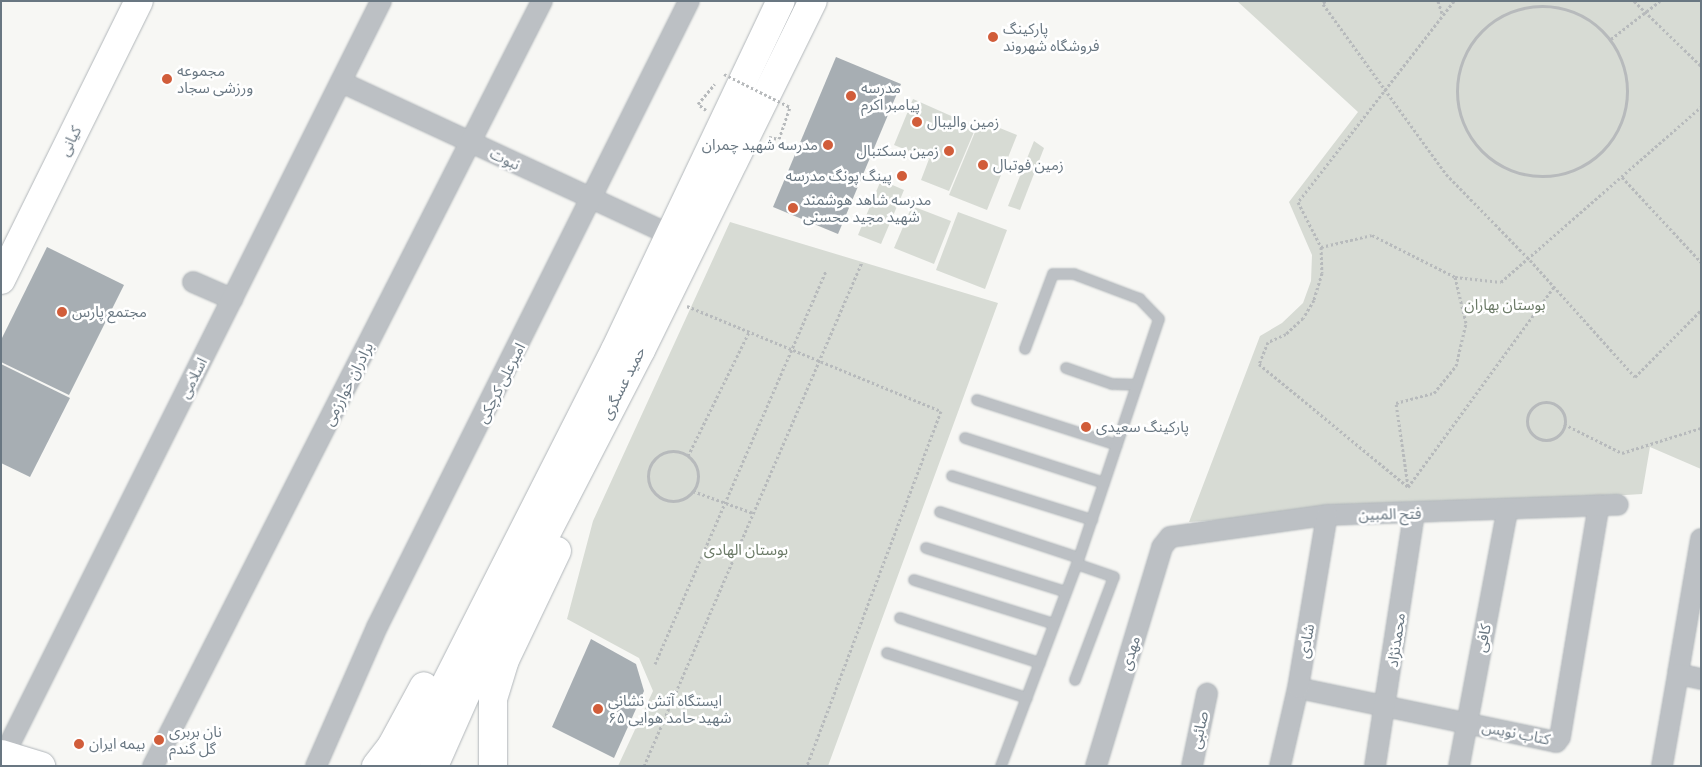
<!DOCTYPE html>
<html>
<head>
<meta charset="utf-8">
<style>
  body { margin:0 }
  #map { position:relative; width:1702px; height:767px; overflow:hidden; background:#f7f7f4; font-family:"PT Sans Narrow","Noto Sans Arabic",sans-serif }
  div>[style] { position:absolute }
  .green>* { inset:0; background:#d7dbd4 }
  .building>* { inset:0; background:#a7aeb3 }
  .path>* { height:3px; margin-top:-1.5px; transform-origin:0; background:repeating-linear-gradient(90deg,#b7babc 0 2.5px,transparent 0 5px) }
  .path>.ring { margin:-1.5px; padding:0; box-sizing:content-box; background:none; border:3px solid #b7babc; border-radius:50% }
  .roads { filter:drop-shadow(0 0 1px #b1b6ba) drop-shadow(0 0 1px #b1b6ba) }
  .lane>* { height:10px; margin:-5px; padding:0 5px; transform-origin:5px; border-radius:5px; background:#bcc0c4 }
  .street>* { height:20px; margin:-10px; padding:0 10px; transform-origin:10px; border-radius:10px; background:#bcc0c4 }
  .secondary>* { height:28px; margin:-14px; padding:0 14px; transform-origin:14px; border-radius:14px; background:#fff }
  .path-bridge>* { height:3px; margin-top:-1.5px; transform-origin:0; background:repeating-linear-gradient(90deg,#b7babc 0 2.5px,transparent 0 5px) }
  .dots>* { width:14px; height:14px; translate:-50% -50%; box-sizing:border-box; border:2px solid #fff; border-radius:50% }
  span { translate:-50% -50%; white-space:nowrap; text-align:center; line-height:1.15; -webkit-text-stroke:5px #fff; paint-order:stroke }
  .poi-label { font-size:15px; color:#697782 }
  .left { translate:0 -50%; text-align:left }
  .right { translate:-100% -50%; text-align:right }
  .street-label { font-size:15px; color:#697782 }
  .park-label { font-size:15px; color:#6b7a67 }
  .frame { position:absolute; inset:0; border:2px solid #697782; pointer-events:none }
</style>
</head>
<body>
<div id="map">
  <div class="green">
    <div style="clip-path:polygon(1237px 1px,1701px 1px,1701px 469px,1650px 447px,1642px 494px,1189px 522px,1260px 336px,1282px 323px,1303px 303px,1311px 281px,1312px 255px,1289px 202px,1358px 112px)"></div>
    <div style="clip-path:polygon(913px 99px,976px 127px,949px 191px,921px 180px,929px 159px,894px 145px)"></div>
    <div style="clip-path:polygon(980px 120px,1017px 135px,987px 210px,949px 195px)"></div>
    <div style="clip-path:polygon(1034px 141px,1044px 148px,1020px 210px,1008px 206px)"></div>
    <div style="clip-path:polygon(881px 180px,904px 190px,881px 244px,858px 235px)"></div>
    <div style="clip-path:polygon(912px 206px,951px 221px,934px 264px,894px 248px)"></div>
    <div style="clip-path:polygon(958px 212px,1007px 230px,985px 289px,936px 270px)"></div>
    <div style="clip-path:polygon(730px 222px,998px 303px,828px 766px,618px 766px,653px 691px,639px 658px,567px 619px,593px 521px)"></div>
  </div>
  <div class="building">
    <div style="clip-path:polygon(836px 57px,901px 84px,838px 234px,773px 207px)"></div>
    <div style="clip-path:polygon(47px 247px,124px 285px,69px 395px,1px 362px,1px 340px)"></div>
    <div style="clip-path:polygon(1px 364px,70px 398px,30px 477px,1px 463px)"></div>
    <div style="clip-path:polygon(591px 639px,636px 664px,644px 691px,614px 758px,552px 727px)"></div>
  </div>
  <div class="path">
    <div style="left:1325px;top:1px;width:4px;rotate:124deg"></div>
    <div style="left:1323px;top:4px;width:210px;rotate:54.1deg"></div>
    <div style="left:1446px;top:174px;width:120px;rotate:45.7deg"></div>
    <div style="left:1530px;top:260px;width:157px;rotate:48.1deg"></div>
    <div style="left:1635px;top:377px;width:94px;rotate:-45.4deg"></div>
    <div style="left:1438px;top:1px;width:13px;rotate:72deg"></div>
    <div style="left:1454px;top:1px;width:254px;rotate:127.8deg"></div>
    <div style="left:1298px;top:202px;width:51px;rotate:62.9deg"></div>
    <div style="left:1321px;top:247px;width:26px;rotate:88deg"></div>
    <div style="left:1322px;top:273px;width:28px;rotate:107deg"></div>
    <div style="left:1314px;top:300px;width:21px;rotate:121deg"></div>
    <div style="left:1303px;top:318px;width:23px;rotate:137deg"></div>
    <div style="left:1286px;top:334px;width:20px;rotate:156deg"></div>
    <div style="left:1268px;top:342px;width:24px;rotate:112deg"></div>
    <div style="left:1259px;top:364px;width:193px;rotate:39.5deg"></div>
    <div style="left:1408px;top:487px;width:248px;rotate:-53.9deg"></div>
    <div style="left:1634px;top:1px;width:93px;rotate:44.1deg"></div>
    <div class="ring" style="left:1457px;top:6px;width:167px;height:167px"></div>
    <div style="left:1611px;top:39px;width:62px;rotate:-37.8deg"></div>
    <div style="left:706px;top:110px;width:10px;rotate:-143deg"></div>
    <div style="left:698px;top:104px;width:26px;rotate:-50deg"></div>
    <div style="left:769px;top:137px;width:10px;rotate:11deg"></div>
    <div style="left:779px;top:139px;width:34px;rotate:-71deg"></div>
    <div style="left:1622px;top:177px;width:116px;rotate:47.1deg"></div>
    <div style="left:1321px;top:247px;width:52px;rotate:-13.2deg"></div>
    <div style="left:1372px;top:235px;width:93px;rotate:26.8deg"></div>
    <div style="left:687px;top:306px;width:275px;rotate:22.5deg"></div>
    <div style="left:941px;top:411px;width:379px;rotate:110.7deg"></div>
    <div class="ring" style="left:1527px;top:402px;width:35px;height:35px"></div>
    <div style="left:1564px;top:424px;width:65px;rotate:26.6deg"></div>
    <div style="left:1622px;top:453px;width:83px;rotate:-17.6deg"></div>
    <div class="ring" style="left:648px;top:451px;width:47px;height:47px"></div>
    <div style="left:688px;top:456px;width:138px;rotate:-63.8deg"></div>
    <div style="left:1408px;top:486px;width:84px;rotate:-98.2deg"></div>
    <div style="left:1396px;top:403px;width:39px;rotate:-15deg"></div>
    <div style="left:1434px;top:393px;width:35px;rotate:-51deg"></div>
    <div style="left:1456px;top:366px;width:44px;rotate:-76.9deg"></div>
    <div style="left:1466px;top:323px;width:47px;rotate:-103.4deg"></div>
    <div style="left:1455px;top:277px;width:46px;rotate:6.2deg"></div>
    <div style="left:1501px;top:282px;width:266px;rotate:-41.2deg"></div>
    <div style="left:693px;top:491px;width:64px;rotate:20.1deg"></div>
    <div style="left:655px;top:664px;width:429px;rotate:-66.5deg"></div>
    <div style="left:644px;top:766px;width:549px;rotate:-66.61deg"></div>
  </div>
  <div class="roads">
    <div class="lane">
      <div style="left:1066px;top:368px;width:49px;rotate:19.2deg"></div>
      <div style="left:1112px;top:384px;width:25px;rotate:2deg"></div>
      <div style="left:977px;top:400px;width:147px;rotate:17.8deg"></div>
      <div style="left:965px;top:438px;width:146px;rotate:17.9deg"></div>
      <div style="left:952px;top:476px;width:147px;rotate:17.4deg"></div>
      <div style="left:940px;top:512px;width:146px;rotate:18.3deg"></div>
      <div style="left:926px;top:548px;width:147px;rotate:17.4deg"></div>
      <div style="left:914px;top:580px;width:147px;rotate:17.4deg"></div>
      <div style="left:900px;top:618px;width:147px;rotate:17.8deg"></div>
      <div style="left:887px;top:653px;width:147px;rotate:17.8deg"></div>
      <div style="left:1075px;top:680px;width:110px;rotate:-69.3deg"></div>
      <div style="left:1114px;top:577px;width:39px;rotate:-161deg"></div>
      <div style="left:1001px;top:766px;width:216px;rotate:-69.4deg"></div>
      <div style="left:1077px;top:564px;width:258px;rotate:-71.5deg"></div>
      <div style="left:1159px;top:319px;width:28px;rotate:-134deg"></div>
      <div style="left:1140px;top:299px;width:71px;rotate:-159.3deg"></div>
      <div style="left:1074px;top:274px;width:21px;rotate:180deg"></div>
      <div style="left:1053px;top:274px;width:80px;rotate:110.5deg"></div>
    </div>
    <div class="street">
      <div style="left:341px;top:82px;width:363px;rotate:24.9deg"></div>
      <div style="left:193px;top:282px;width:43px;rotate:23.6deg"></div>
      <div style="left:1701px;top:539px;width:137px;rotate:99.7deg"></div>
      <div style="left:1678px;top:674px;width:24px;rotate:12deg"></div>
      <div style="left:1298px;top:688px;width:264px;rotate:11.8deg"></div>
      <div style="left:1556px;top:742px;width:6px;rotate:-51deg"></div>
      <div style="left:1560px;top:737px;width:235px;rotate:-80.5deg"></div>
      <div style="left:4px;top:755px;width:843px;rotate:-63.43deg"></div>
      <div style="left:153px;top:766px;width:858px;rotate:-63.05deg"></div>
      <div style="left:316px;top:766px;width:152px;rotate:-66.3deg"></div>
      <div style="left:377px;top:627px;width:699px;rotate:-63.51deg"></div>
      <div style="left:1096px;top:766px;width:229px;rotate:-73.2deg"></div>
      <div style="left:1162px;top:547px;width:13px;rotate:-51deg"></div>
      <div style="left:1170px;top:537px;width:159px;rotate:-8deg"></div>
      <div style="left:1327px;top:515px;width:291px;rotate:-2deg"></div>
      <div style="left:1192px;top:766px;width:74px;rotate:-78.2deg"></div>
      <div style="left:1280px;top:766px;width:80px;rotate:-77deg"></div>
      <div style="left:1298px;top:688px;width:175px;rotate:-80.5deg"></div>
      <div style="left:1375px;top:766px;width:255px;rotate:-81.2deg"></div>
      <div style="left:1459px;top:766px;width:259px;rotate:-79.3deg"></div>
      <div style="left:1662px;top:766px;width:93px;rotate:-80.1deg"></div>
    </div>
    <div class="secondary">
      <div style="left:1px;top:280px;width:311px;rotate:-63.7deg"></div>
      <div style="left:1px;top:754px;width:42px;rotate:16.7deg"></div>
      <div style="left:376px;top:766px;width:24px;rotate:-52deg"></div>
      <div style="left:391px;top:747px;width:69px;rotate:-61.6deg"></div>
      <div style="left:404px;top:766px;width:466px;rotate:-63.1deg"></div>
      <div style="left:615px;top:350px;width:386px;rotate:-64.6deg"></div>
      <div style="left:434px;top:766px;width:116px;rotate:-66.1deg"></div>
      <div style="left:481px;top:660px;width:349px;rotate:-62.7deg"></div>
      <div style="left:641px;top:350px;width:389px;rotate:-63.8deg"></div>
      <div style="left:493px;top:766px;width:67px;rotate:-90deg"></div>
      <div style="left:493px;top:699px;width:39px;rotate:-73deg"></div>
      <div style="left:504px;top:662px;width:123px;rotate:-64.5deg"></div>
    </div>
  </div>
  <div class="path-bridge">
    <div style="left:724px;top:74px;width:74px;rotate:26.6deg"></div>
  </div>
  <div class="dots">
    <div style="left:993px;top:37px;background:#d15d3a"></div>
    <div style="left:167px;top:79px;background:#d15d3a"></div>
    <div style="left:851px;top:96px;background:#d15d3a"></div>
    <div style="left:917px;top:122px;background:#d15d3a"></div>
    <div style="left:828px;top:145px;background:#d15d3a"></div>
    <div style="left:949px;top:151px;background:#d15d3a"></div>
    <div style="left:983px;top:165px;background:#d15d3a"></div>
    <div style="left:902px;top:176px;background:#d15d3a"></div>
    <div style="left:793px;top:208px;background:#d15d3a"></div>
    <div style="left:62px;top:312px;background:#d15d3a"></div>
    <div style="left:1086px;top:427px;background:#d15d3a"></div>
    <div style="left:598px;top:709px;background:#d15d3a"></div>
    <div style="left:159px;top:740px;background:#d15d3a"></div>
    <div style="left:79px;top:744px;background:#d15d3a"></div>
  </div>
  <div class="poi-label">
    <span class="left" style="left:1003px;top:37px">پارکینگ<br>فروشگاه شهروند</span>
    <span class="left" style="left:177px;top:79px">مجموعه<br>ورزشی سجاد</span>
    <span class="left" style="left:861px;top:96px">مدرسه<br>پیامبر اکرم</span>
    <span class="left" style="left:927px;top:122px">زمین والیبال</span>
    <span class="right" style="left:818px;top:145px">مدرسه شهید چمران</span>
    <span class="right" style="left:939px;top:151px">زمین بسکتبال</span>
    <span class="left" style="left:993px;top:165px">زمین فوتبال</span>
    <span class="right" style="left:892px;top:176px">پینگ پونگ مدرسه</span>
    <span class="left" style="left:803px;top:208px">مدرسه شاهد هوشمند<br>شهید مجید محسنی</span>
    <span class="left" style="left:72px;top:312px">مجتمع پارس</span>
    <span class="left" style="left:1096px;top:427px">پارکینگ سعیدی</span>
    <span class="left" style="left:608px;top:709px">ایستگاه آتش نشانی<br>۶۵ شهید حامد هوایی</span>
    <span class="left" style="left:169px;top:740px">نان بربری<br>گل گندم</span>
    <span class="left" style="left:89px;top:744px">بیمه ایران</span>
  </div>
  <div class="street-label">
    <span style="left:70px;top:141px;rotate:-64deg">کیانی</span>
    <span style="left:505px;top:159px;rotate:25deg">نبوت</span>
    <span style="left:193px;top:378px;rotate:-63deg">اسلامی</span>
    <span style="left:501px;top:383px;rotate:-63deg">امیرعلی کرچکی</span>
    <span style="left:623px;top:383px;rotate:-63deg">حمید عسگری</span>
    <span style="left:348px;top:384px;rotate:-63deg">برادران خوارزمی</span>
    <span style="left:1390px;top:514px;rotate:-1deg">فتح المبین</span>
    <span style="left:1483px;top:638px;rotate:-79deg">کافی</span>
    <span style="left:1396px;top:640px;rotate:-82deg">محمدنژاد</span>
    <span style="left:1306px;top:641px;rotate:-80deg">شادی</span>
    <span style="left:1130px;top:653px;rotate:-73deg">مهدی</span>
    <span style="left:1199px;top:730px;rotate:-78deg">صائبی</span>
    <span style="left:1516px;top:733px;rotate:11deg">کتاب نویس</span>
  </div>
  <div class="park-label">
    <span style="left:1505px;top:305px">بوستان بهاران</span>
    <span style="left:746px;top:550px">بوستان الهادی</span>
  </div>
  <div class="frame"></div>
</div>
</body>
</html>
